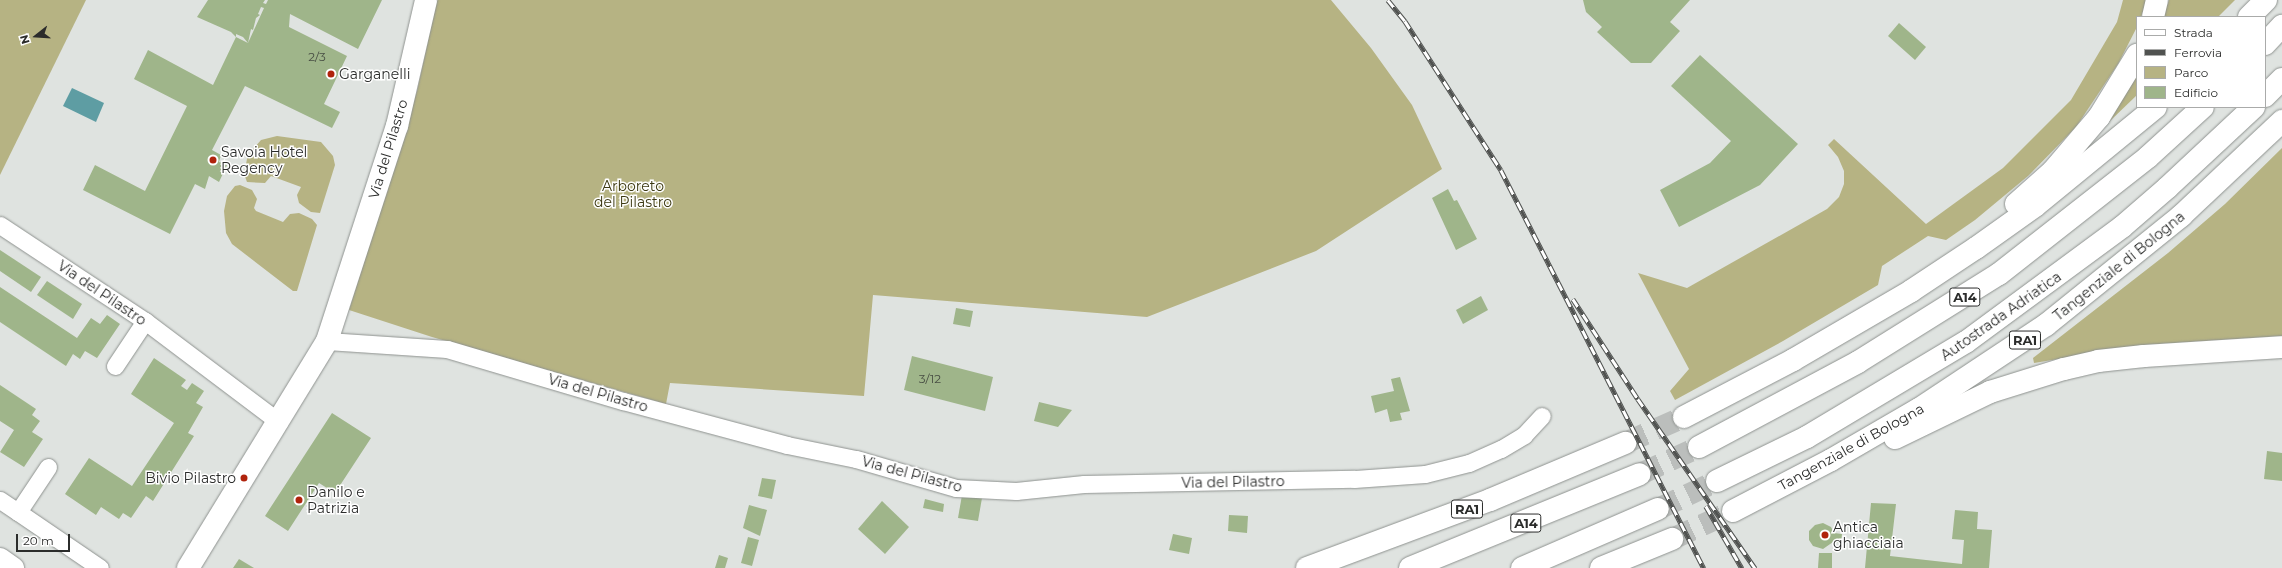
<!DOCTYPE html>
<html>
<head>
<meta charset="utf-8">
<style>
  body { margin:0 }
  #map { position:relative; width:2282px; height:568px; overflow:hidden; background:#dfe3e0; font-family:Montserrat,sans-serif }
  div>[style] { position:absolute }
  .green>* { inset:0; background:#b6b383 }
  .water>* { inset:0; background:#5e9da3 }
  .building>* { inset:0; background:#9fb58a }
  .highway-tunnel>* { height:22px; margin-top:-11px; transform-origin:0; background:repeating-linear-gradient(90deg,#bbbebc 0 22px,transparent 0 33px) }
  .roads { filter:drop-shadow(0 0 1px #8e928f) drop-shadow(0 0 1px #8e928f) }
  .street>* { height:17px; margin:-8.5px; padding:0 8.5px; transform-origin:8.5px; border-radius:8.5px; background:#fff }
  .secondary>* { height:22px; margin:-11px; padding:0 11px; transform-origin:11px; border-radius:11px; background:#fff }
  .primary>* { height:22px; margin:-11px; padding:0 11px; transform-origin:11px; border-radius:11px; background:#fff }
  .highway>* { height:22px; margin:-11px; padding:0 11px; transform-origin:11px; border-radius:11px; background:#fff }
  .rail>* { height:4.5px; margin-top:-2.25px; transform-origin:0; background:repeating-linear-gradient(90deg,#fff 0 9px,#505250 0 18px); box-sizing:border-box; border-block:1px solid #505250 }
  .dots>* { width:11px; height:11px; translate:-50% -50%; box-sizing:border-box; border:2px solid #fff; border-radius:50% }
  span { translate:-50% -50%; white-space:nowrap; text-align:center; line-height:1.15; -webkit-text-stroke:3px #fff; paint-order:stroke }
  .number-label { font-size:12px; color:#484e43 }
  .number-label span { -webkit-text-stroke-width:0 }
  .shield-label span { padding:1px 3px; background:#fff; border:1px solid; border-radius:3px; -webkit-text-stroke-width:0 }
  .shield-label { font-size:13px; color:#2b2c2b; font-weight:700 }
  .poi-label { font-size:14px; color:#2b2c2b }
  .left { translate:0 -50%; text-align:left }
  .right { translate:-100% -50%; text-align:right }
  .street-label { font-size:14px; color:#2b2c2b }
  .park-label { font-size:14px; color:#3c3912 }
  .legend { position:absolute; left:2136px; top:16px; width:130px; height:92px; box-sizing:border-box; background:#fff; border:1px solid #aaabaa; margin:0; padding:5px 7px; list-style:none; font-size:12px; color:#2b2c2b }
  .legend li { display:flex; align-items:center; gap:8px; height:20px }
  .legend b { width:20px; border:1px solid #aaabaa }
  .north { position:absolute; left:16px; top:16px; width:40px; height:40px; -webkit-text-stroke:3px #fff; paint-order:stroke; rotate:253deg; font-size:11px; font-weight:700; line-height:16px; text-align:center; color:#2b2c2b }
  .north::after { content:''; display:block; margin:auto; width:14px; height:18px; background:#2b2c2b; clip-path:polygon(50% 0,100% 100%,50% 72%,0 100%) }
  .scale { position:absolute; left:16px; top:534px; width:54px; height:18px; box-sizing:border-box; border:2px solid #2b2c2b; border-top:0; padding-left:5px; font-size:12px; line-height:14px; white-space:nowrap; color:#2b2c2b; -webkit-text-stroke:3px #fff; paint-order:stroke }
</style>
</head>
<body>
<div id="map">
  <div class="green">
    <div style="clip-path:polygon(0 0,86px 0,0 175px)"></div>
    <div style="clip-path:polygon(437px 0,1331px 0,1371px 48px,1412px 105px,1442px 169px,1316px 251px,1147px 317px,873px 295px,864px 396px,670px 383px,666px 404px,432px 337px,349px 310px,417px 91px)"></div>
    <div style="clip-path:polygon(2123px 0,2147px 0,2141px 17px,2137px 17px,2137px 27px,2118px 64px,2076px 127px,2028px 176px,1975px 220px,1946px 240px,1928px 236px,1882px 266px,1878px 285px,1783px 341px,1675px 400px,1670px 391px,1689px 369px,1638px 273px,1687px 288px,1827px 209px,1839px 197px,1844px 184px,1844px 171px,1838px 157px,1828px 145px,1834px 139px,1926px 224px,2003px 168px,2071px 100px,2117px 22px)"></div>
    <div style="clip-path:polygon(2169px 0,2235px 0,2218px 17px,2163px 17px)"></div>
    <div style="clip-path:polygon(2137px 73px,2137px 95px,2110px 121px)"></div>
    <div style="clip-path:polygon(277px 136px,321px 142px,333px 156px,335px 165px,320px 213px,311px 212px,299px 203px,297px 195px,301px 187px,271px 176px,265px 183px,247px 182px,244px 174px,247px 159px,254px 148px,261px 140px)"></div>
    <div style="clip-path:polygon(2282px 148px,2282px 336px,2143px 345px,2034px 363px,2033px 358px,2168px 253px,2225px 204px)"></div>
    <div style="clip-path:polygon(240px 185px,252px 190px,257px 199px,254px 208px,256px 211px,283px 222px,290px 214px,299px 213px,312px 219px,317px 225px,297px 291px,293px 291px,232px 244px,226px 233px,224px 211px,227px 196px,235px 186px)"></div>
  </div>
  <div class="water">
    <div style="clip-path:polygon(72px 88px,104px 103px,96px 122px,63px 106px)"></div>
  </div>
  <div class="building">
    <div style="clip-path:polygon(208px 0,265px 0,263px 3px,266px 4px,268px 0,382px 0,358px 49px,290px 14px,289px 27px,347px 56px,324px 104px,340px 112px,332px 128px,245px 86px,212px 150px,221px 155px,219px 162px,227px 165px,219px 182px,209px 176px,205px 189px,195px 184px,170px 234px,83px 190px,95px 165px,145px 191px,187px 106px,134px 79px,148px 50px,213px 85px,236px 37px,248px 43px,264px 8px,261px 7px,258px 14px,260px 15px,256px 18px,253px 30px,251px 29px,248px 43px,243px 37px,236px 34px,236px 37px,231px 32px,197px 17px)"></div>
    <div style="clip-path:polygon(1583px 0,1690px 0,1670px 22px,1680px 31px,1651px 63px,1631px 63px,1597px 32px,1602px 27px,1586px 12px)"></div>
    <div style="clip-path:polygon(1899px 23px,1926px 47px,1915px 60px,1888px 36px)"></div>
    <div style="clip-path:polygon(1700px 55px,1798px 144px,1760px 185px,1679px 227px,1660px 190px,1710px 163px,1731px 141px,1671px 86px)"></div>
    <div style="clip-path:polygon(1448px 189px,1454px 201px,1457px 200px,1477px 239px,1456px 250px,1432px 198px)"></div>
    <div style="clip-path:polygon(0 250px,41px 277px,31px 292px,0 271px)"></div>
    <div style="clip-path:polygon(47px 281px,82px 304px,73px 319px,37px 295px)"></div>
    <div style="clip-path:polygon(0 287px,77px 338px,91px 318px,100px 324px,107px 315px,120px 324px,97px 358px,85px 351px,80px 359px,73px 354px,66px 366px,0 322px)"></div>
    <div style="clip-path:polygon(1481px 296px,1488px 310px,1463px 324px,1456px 310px)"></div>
    <div style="clip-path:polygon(956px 308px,973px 311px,970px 327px,953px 324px)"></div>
    <div style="clip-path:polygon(912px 356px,993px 377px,985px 411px,904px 390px)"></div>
    <div style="clip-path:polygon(154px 358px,186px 380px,181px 386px,187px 390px,192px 383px,204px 391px,196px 403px,203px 407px,188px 433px,194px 436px,153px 501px,146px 496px,131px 518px,123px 513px,119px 519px,101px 507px,96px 515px,65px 494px,89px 458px,132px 486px,174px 423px,131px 394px)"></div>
    <div style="clip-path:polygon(1400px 377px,1410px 411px,1400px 413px,1402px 420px,1390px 422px,1387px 409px,1375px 413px,1371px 396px,1394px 391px,1391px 379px)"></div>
    <div style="clip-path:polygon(0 385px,36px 409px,32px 415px,40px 421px,32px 432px,43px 439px,24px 467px,0 452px,14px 430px,0 421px)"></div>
    <div style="clip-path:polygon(1039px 402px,1072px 410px,1058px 427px,1034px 421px)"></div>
    <div style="clip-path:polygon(332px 413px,371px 438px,335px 493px,319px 483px,288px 531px,265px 516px)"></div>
    <div style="clip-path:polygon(2267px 451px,2282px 453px,2282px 481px,2264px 479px)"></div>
    <div style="clip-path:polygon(762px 478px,776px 480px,772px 499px,758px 496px)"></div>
    <div style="clip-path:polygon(962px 495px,982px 498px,978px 521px,958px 518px)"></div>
    <div style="clip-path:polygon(925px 499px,944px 504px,943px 512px,923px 508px)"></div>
    <div style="clip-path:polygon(882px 501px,909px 527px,885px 554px,858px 529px)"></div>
    <div style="clip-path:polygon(1871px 503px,1896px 504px,1890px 556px,1962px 564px,1964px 540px,1952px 539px,1955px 510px,1978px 512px,1977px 529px,1992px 530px,1989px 568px,1865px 568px)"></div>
    <div style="clip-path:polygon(749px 505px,767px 510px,760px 536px,743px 528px)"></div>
    <div style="clip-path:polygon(1229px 515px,1248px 516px,1247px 533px,1228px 531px)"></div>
    <div style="clip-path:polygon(1823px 523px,1831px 527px,1834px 533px,1842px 534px,1841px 543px,1833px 542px,1823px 549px,1813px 546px,1809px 540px,1809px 531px,1815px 525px)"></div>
    <div style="clip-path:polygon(1173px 534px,1192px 538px,1189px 554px,1169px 550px)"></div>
    <div style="clip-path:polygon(748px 537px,759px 540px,752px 566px,741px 563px)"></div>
    <div style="clip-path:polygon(1819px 553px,1832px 553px,1832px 568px,1818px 568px)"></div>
    <div style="clip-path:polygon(719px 555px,728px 558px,725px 568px,715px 568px)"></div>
    <div style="clip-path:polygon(239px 559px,254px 568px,233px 568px)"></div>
  </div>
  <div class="highway-tunnel">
    <div style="left:1625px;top:443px;width:64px;rotate:-23.8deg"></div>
    <div style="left:1640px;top:474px;width:65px;rotate:-24.6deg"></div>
    <div style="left:1658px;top:509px;width:65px;rotate:-25.4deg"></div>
    <div style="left:1672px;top:539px;width:67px;rotate:-24.7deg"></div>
  </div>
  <div class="roads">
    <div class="street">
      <div style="left:0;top:225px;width:174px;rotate:33.5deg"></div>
      <div style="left:145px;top:321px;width:168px;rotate:37deg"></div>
      <div style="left:327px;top:341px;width:120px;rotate:3.8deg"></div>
      <div style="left:447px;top:349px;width:184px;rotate:16.5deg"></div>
      <div style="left:623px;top:401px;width:170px;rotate:15deg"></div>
      <div style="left:787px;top:445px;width:70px;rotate:11.5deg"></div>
      <div style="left:856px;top:459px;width:104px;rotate:16.2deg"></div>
      <div style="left:956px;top:488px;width:60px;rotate:2.9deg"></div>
      <div style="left:1016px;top:491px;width:68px;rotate:-5.9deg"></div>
      <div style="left:1084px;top:484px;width:270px;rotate:-1.1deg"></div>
      <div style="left:1354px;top:479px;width:71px;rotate:-4deg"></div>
      <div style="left:1425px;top:474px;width:45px;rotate:-14deg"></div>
      <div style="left:1469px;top:463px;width:35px;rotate:-24deg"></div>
      <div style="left:1501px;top:449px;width:27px;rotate:-31deg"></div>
      <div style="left:1524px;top:435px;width:26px;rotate:-47deg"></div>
      <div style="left:115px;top:366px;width:54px;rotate:-56.3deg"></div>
      <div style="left:48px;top:467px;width:54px;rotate:123.7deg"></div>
      <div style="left:18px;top:512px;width:99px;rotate:34.3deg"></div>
      <div style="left:0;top:500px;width:22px;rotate:34deg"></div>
    </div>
    <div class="secondary">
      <div style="left:188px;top:568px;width:266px;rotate:-58.5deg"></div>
      <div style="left:327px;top:341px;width:226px;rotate:-72deg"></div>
      <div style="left:397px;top:126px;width:129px;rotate:-77deg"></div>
    </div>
    <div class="primary">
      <div style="left:0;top:559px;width:16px;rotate:35deg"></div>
    </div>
    <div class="highway">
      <div style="left:2153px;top:17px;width:17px;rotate:-77deg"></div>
      <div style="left:2249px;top:17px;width:24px;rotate:-45deg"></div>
      <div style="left:2265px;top:44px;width:25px;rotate:-47deg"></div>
      <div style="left:2265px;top:96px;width:24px;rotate:-45deg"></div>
      <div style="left:2016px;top:204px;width:50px;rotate:-41.7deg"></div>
      <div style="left:2053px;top:171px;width:71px;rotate:-49.6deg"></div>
      <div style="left:2099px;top:117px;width:73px;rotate:-58.5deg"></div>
      <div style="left:1684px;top:417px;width:123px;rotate:-27.6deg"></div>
      <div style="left:1793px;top:360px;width:137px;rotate:-30.3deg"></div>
      <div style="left:1911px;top:291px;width:78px;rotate:-33.5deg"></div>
      <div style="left:1976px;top:248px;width:72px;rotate:-35.4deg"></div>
      <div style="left:2035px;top:206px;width:156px;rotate:-39.3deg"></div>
      <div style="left:1895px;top:438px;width:106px;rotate:-25.8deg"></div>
      <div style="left:1990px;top:392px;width:77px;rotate:-17.3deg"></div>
      <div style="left:2064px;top:369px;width:35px;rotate:-13deg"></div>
      <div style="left:2098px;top:361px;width:46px;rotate:-6.2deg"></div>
      <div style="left:2144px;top:356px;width:138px;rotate:-3.7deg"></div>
      <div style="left:1699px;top:447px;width:180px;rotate:-28.1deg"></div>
      <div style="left:1858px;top:362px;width:166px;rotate:-32deg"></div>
      <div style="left:1999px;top:274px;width:189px;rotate:-38.1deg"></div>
      <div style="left:2148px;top:157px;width:74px;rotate:-42.3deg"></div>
      <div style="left:1717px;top:481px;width:100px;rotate:-26.1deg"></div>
      <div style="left:1807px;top:437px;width:185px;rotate:-30.9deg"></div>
      <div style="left:1966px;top:342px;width:194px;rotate:-36.4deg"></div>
      <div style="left:2122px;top:227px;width:60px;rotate:-40.9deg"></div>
      <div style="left:2167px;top:188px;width:119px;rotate:-43deg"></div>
      <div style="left:1733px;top:511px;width:110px;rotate:-27.5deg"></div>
      <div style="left:1831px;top:460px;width:102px;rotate:-30.1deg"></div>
      <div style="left:1919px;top:409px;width:152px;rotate:-33.5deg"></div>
      <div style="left:2046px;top:325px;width:174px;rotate:-38.9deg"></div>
      <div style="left:2181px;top:216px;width:139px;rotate:-43.2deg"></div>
      <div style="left:1307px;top:568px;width:195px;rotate:-20.4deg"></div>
      <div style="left:1490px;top:500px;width:147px;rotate:-22.9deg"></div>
      <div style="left:1410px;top:568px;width:248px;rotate:-22.2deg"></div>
      <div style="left:1522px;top:568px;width:148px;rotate:-23.5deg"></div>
      <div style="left:1601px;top:568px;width:77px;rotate:-22.2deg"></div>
    </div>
  </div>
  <div class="rail">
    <div style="left:1388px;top:0;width:27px;rotate:51deg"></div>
    <div style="left:1405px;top:21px;width:177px;rotate:57.2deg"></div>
    <div style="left:1501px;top:170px;width:447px;rotate:63deg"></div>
    <div style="left:1573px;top:299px;width:119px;rotate:57deg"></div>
    <div style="left:1638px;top:399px;width:206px;rotate:55.3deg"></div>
    <div style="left:1706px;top:506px;width:72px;rotate:59.9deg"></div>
  </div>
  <div class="dots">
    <div style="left:331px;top:74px;background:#b0230c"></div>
    <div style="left:213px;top:160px;background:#b0230c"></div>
    <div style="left:244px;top:478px;background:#b0230c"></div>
    <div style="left:299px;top:500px;background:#b0230c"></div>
    <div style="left:1825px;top:535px;background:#b0230c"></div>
  </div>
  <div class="number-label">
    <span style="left:317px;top:57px">2/3</span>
    <span style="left:930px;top:379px">3/12</span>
  </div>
  <div class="shield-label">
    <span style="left:1965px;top:297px">A14</span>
    <span style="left:2025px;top:340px">RA1</span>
    <span style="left:1467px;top:509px">RA1</span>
    <span style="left:1526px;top:523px">A14</span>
  </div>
  <div class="poi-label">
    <span class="left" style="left:339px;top:74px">Garganelli</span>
    <span class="left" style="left:221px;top:160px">Savoia Hotel<br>Regency</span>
    <span class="right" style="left:236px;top:478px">Bivio Pilastro</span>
    <span class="left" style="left:307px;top:500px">Danilo e<br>Patrizia</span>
    <span class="left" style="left:1833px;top:535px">Antica<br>ghiacciaia</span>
  </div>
  <div class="street-label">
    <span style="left:388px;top:149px;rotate:-73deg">Via del Pilastro</span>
    <span style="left:2119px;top:266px;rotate:-39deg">Tangenziale di Bologna</span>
    <span style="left:102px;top:293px;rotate:34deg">Via del Pilastro</span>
    <span style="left:2001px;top:316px;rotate:-35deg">Autostrada Adriatica</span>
    <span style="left:598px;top:393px;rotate:16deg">Via del Pilastro</span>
    <span style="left:1851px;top:447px;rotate:-29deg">Tangenziale di Bologna</span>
    <span style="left:912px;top:474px;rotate:15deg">Via del Pilastro</span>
    <span style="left:1233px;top:482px;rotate:-1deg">Via del Pilastro</span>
  </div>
  <div class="park-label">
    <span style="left:633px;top:194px">Arboreto<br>del Pilastro</span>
  </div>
  <ul class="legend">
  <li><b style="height:5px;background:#fff"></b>Strada</li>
  <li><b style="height:5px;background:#505250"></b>Ferrovia</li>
  <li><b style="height:11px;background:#b6b383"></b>Parco</li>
  <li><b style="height:11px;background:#9fb58a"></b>Edificio</li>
  </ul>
  <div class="north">N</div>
  <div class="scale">20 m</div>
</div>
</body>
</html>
